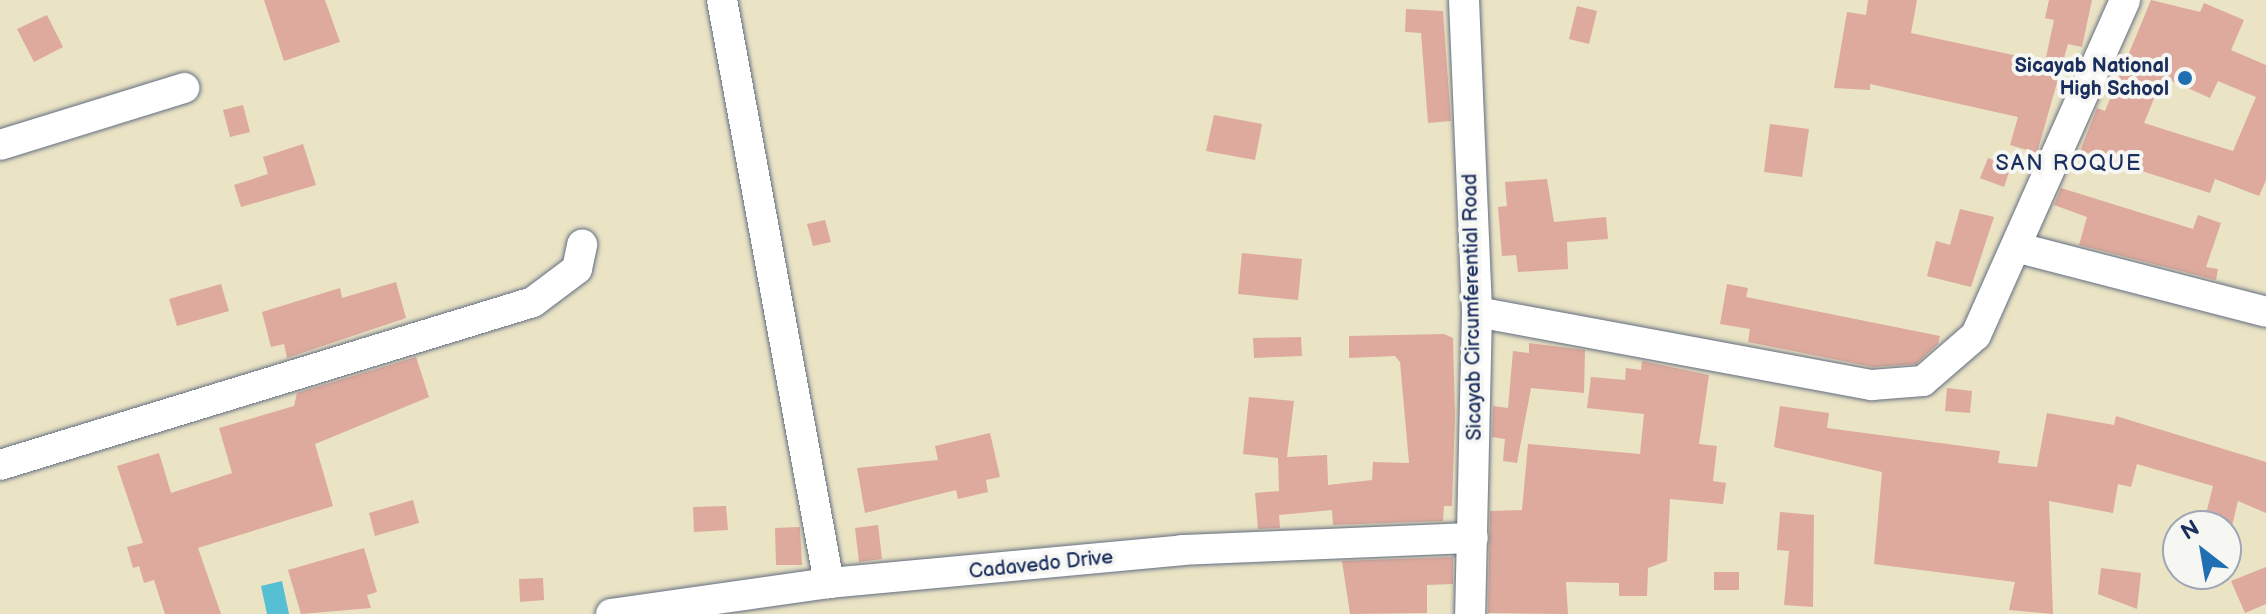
<!DOCTYPE html>
<html>
<head>
<meta charset="utf-8">
<style>
  body { margin:0 }
  #map { position:relative; width:2266px; height:614px; overflow:hidden; background:#eae3c4; font-family:"Balsamiq Sans",sans-serif }
  div>[style] { position:absolute }
  .water>* { inset:0; background:#57bfd4 }
  .building>* { inset:0; background:#ddaa9d }
  .roads { filter:drop-shadow(0 0 2px #636e82) drop-shadow(0 0 2px #636e82) }
  .minor>* { height:30px; margin:-15px; padding:0 15px; transform-origin:15px; border-radius:15px; background:#fff }
  .dots>* { width:22px; height:22px; translate:-50% -50%; box-sizing:border-box; border:4px solid #f6f6f2; border-radius:50% }
  span { translate:-50% -50%; white-space:nowrap; text-align:center; line-height:1.15; -webkit-text-stroke:8px #f6f6f2; paint-order:stroke }
  .poi-label { font-size:20px; color:#1b2f5e; font-weight:700 }
  .right { translate:-100% -50%; text-align:right }
  .street-label { font-size:20px; color:#1b2f5e }
  .neighbourhood-label { font-size:22px; color:#1b2f5e; letter-spacing:2px }
  .north { position:absolute; left:2162px; top:510px; width:80px; height:80px; box-sizing:border-box; background:#f6f6f2; border:2px solid #9ea6b7; border-radius:50%; rotate:329deg; font-size:22px; font-weight:700; line-height:32px; text-align:center; color:#1b2f5e }
  .north::after { content:''; display:block; margin:auto; width:28px; height:36px; background:#1f6fb2; clip-path:polygon(50% 0,100% 100%,50% 72%,0 100%) }
</style>
</head>
<body>
<div id="map">
  <div class="water">
    <div style="clip-path:polygon(282px 581px,289px 614px,267px 614px,261px 586px)"></div>
  </div>
  <div class="building">
    <div style="clip-path:polygon(264px 0,325px 0,340px 42px,284px 61px)"></div>
    <div style="clip-path:polygon(1868px 0,1917px 0,1911px 33px,2045px 62px,2054px 20px,2045px 18px,2049px 0,2092px 0,2082px 47px,2068px 44px,2037px 153px,2010px 145px,2018px 117px,1870px 84px,1870px 90px,1834px 88px,1847px 12px,1866px 15px)"></div>
    <div style="clip-path:polygon(evenodd,2151px 0,2200px 12px,2204px 3px,2244px 20px,2231px 50px,2266px 65px,2266px 180px,2259px 196px,2215px 179px,2210px 193px,2080px 151px,2097px 108px,2105px 111px,2151px 0,2163px 77px,2210px 98px,2218px 81px,2256px 97px,2233px 151px,2144px 123px,2163px 77px)"></div>
    <div style="clip-path:polygon(1577px 6px,1597px 11px,1589px 44px,1569px 39px)"></div>
    <div style="clip-path:polygon(1406px 9px,1443px 11px,1451px 121px,1428px 123px,1421px 33px,1405px 32px)"></div>
    <div style="clip-path:polygon(47px 15px,63px 47px,34px 62px,17px 29px)"></div>
    <div style="clip-path:polygon(243px 105px,250px 132px,230px 137px,223px 110px)"></div>
    <div style="clip-path:polygon(1214px 115px,1262px 124px,1255px 160px,1206px 151px)"></div>
    <div style="clip-path:polygon(1770px 124px,1809px 129px,1802px 177px,1764px 172px)"></div>
    <div style="clip-path:polygon(303px 144px,316px 185px,241px 207px,234px 185px,268px 174px,263px 157px)"></div>
    <div style="clip-path:polygon(1988px 158px,2011px 166px,2004px 187px,1980px 178px)"></div>
    <div style="clip-path:polygon(1547px 179px,1554px 222px,1606px 217px,1608px 239px,1567px 242px,1568px 269px,1518px 272px,1516px 255px,1502px 256px,1498px 207px,1507px 206px,1505px 182px)"></div>
    <div style="clip-path:polygon(2061px 188px,2193px 229px,2198px 215px,2221px 223px,2206px 267px,2218px 269px,2216px 280px,2079px 245px,2087px 217px,2054px 205px)"></div>
    <div style="clip-path:polygon(1960px 209px,1994px 217px,1971px 287px,1927px 276px,1936px 241px,1950px 245px)"></div>
    <div style="clip-path:polygon(825px 220px,831px 242px,813px 246px,807px 224px)"></div>
    <div style="clip-path:polygon(1242px 253px,1302px 259px,1298px 300px,1238px 294px)"></div>
    <div style="clip-path:polygon(396px 282px,406px 318px,287px 358px,284px 344px,271px 347px,262px 312px,340px 288px,342px 298px)"></div>
    <div style="clip-path:polygon(221px 284px,229px 311px,177px 326px,169px 299px)"></div>
    <div style="clip-path:polygon(1727px 284px,1748px 288px,1746px 297px,1940px 336px,1938px 344px,1916px 364px,1873px 367px,1748px 342px,1750px 329px,1720px 324px)"></div>
    <div style="clip-path:polygon(1444px 334px,1453px 338px,1455px 415px,1452px 506px,1444px 506px,1443px 521px,1333px 525px,1332px 510px,1279px 515px,1280px 528px,1258px 529px,1255px 493px,1279px 491px,1278px 458px,1243px 454px,1249px 397px,1294px 401px,1287px 457px,1327px 455px,1328px 485px,1372px 480px,1373px 462px,1409px 463px,1400px 362px,1395px 356px,1349px 358px,1349px 336px)"></div>
    <div style="clip-path:polygon(1301px 337px,1302px 356px,1254px 358px,1253px 338px)"></div>
    <div style="clip-path:polygon(1529px 343px,1585px 350px,1584px 393px,1531px 388px,1517px 463px,1503px 461px,1505px 439px,1492px 437px,1493px 406px,1508px 408px,1513px 351px,1529px 353px)"></div>
    <div style="clip-path:polygon(416px 357px,429px 397px,315px 444px,333px 506px,198px 548px,221px 614px,165px 614px,154px 580px,144px 583px,139px 566px,133px 568px,127px 547px,143px 543px,117px 466px,159px 453px,171px 493px,214px 479px,232px 473px,219px 428px,294px 406px,297px 393px)"></div>
    <div style="clip-path:polygon(1642px 361px,1709px 375px,1699px 444px,1717px 446px,1713px 481px,1726px 483px,1723px 504px,1670px 499px,1667px 561px,1648px 568px,1647px 596px,1619px 596px,1619px 583px,1566px 582px,1568px 614px,1488px 613px,1490px 511px,1522px 510px,1528px 444px,1640px 454px,1644px 414px,1587px 408px,1591px 377px,1625px 380px,1626px 368px,1641px 370px)"></div>
    <div style="clip-path:polygon(1947px 388px,1972px 391px,1970px 413px,1945px 411px)"></div>
    <div style="clip-path:polygon(1780px 406px,1829px 413px,1827px 428px,2000px 451px,1998px 463px,2037px 467px,2047px 413px,2114px 425px,2116px 416px,2266px 462px,2266px 513px,2238px 501px,2232px 526px,2203px 526px,2213px 486px,2137px 464px,2131px 487px,2118px 484px,2113px 513px,2049px 501px,2053px 614px,2009px 610px,2015px 582px,1874px 564px,1882px 472px,1774px 447px)"></div>
    <div style="clip-path:polygon(990px 433px,1000px 477px,986px 480px,988px 492px,958px 499px,956px 490px,865px 513px,857px 468px,938px 460px,935px 446px)"></div>
    <div style="clip-path:polygon(413px 500px,419px 523px,375px 536px,369px 513px)"></div>
    <div style="clip-path:polygon(726px 506px,728px 530px,694px 532px,693px 507px)"></div>
    <div style="clip-path:polygon(1780px 512px,1814px 515px,1813px 607px,1784px 605px,1789px 551px,1777px 550px)"></div>
    <div style="clip-path:polygon(878px 525px,882px 559px,859px 562px,855px 528px)"></div>
    <div style="clip-path:polygon(800px 527px,802px 565px,776px 565px,775px 528px)"></div>
    <div style="clip-path:polygon(364px 548px,377px 592px,367px 595px,371px 608px,301px 614px,288px 570px)"></div>
    <div style="clip-path:polygon(1453px 557px,1453px 584px,1427px 585px,1427px 613px,1350px 614px,1342px 561px)"></div>
    <div style="clip-path:polygon(2266px 567px,2266px 604px,2245px 613px,2231px 581px)"></div>
    <div style="clip-path:polygon(2101px 568px,2141px 573px,2137px 609px,2098px 594px)"></div>
    <div style="clip-path:polygon(1714px 572px,1739px 572px,1739px 590px,1714px 590px)"></div>
    <div style="clip-path:polygon(543px 578px,544px 600px,520px 602px,519px 579px)"></div>
  </div>
  <div class="roads">
    <div class="minor">
      <div style="left:722px;top:0;width:593px;rotate:79.6deg"></div>
      <div style="left:1464px;top:0;width:312px;rotate:87.6deg"></div>
      <div style="left:1477px;top:312px;width:302px;rotate:91.3deg"></div>
      <div style="left:0;top:145px;width:193px;rotate:-17.2deg"></div>
      <div style="left:2019px;top:248px;width:255px;rotate:14.5deg"></div>
      <div style="left:1477px;top:312px;width:402px;rotate:10.5deg"></div>
      <div style="left:1872px;top:385px;width:51px;rotate:-4.5deg"></div>
      <div style="left:1923px;top:381px;width:70px;rotate:-41deg"></div>
      <div style="left:1976px;top:335px;width:367px;rotate:-66deg"></div>
      <div style="left:0;top:465px;width:557px;rotate:-17deg"></div>
      <div style="left:533px;top:302px;width:55px;rotate:-36.9deg"></div>
      <div style="left:577px;top:269px;width:25px;rotate:-78deg"></div>
      <div style="left:611px;top:614px;width:220px;rotate:-8.1deg"></div>
      <div style="left:829px;top:583px;width:355px;rotate:-5.3deg"></div>
      <div style="left:1182px;top:550px;width:291px;rotate:-2.4deg"></div>
    </div>
  </div>
  <div class="dots">
    <div style="left:2185px;top:78px;background:#1f6fb2"></div>
  </div>
  <div class="poi-label">
    <span class="right" style="left:2169px;top:78px">Sicayab National<br>High School</span>
  </div>
  <div class="street-label">
    <span style="left:1473px;top:307px;rotate:-91deg">Sicayab Circumferential Road</span>
    <span style="left:1041px;top:565px;rotate:-6deg">Cadavedo Drive</span>
  </div>
  <div class="neighbourhood-label">
    <span style="left:2069px;top:164px">SAN ROQUE</span>
  </div>
  <div class="north">N</div>
</div>
</body>
</html>
